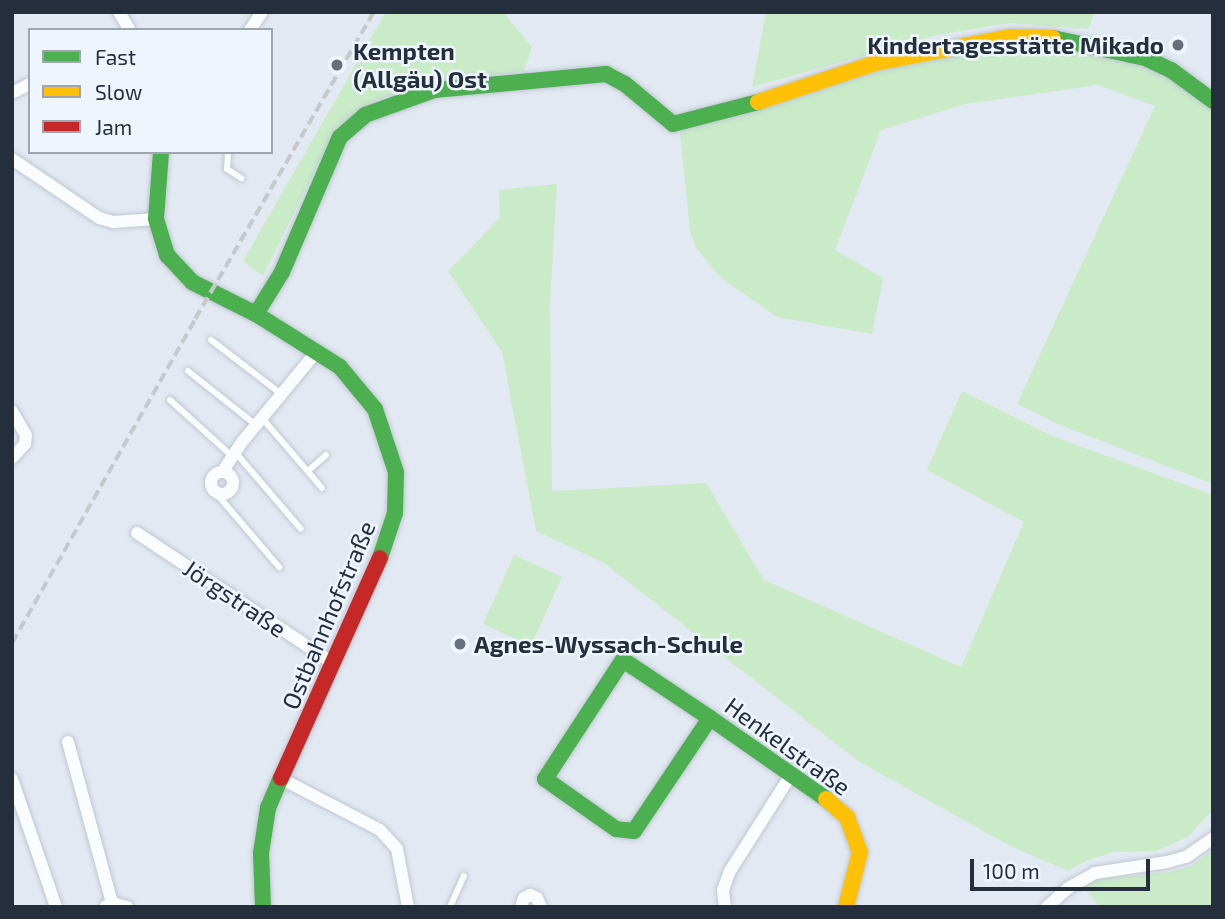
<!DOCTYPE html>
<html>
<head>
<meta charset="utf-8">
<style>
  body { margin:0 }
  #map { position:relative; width:1225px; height:919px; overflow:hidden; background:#e3e9f2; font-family:"Exo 2",sans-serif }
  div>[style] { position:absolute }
  .green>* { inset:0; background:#c9ebc8 }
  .roads { filter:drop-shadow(0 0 2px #bfc7d2) drop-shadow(0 0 2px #bfc7d2) }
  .lane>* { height:6px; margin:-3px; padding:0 3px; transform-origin:3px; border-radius:3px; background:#fbfcfd }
  .street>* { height:12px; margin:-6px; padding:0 6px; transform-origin:6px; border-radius:6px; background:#fbfcfd }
  .street>.ring { margin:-6px; padding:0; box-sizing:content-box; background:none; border:12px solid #fbfcfd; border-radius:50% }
  .fast>* { height:16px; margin:-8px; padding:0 8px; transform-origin:8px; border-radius:8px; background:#4caf50 }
  .slow>* { height:16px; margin:-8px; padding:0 8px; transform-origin:8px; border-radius:8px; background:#ffc107 }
  .jam>* { height:16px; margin:-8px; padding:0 8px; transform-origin:8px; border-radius:8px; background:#c62828 }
  .rail>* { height:3.5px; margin-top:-1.75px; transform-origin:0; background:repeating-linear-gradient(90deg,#c6c9cc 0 10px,transparent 0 15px) }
  .dots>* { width:19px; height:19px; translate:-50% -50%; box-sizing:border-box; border:4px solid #eff5fd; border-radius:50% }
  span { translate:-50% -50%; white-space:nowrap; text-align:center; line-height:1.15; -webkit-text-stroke:5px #eff5fd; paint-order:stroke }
  .poi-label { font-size:24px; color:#242e3d; font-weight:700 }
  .right { translate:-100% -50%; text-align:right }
  .left { translate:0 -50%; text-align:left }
  .street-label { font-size:24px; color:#242e3d }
  .frame { position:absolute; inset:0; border:14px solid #242e3d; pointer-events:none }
  .legend { position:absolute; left:28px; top:28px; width:245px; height:126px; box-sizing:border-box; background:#eff5fd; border:2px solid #9ea5b0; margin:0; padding:9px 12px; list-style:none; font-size:21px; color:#242e3d }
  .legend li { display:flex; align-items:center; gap:14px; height:35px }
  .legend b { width:35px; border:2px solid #9ea5b0 }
  .scale { position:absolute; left:970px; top:859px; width:180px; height:32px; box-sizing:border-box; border:4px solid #242e3d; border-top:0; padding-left:9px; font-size:21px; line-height:24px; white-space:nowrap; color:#242e3d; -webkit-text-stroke:5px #eff5fd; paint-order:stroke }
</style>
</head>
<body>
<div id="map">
  <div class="green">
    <div style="clip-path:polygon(386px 12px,503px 12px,532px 47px,524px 71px,421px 84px,377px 100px,337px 126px,263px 276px,243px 261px)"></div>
    <div style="clip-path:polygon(766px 12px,1095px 12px,1088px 29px,1010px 23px,937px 35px,752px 87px)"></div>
    <div style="clip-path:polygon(1011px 43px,1093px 49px,1169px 75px,1213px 108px,1213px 484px,1060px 425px,1017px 404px,1155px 106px,1098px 85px,965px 104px,881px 130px,835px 250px,883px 278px,872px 334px,777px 317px,721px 278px,696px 248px,690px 231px,680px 132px,878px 69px)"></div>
    <div style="clip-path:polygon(557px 184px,550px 303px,552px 491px,706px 483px,764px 580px,961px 667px,1024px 522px,927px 470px,962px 391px,1052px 436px,1213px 495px,1213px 809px,1188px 837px,1156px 851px,1114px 852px,1086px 861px,1068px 871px,1010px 846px,858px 761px,604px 563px,536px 531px,502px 352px,448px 271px,500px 218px,499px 190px)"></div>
    <div style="clip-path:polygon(514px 555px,562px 577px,531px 646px,483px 624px)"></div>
    <div style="clip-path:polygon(1213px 850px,1213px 907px,1100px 907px,1083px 887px,1098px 879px,1169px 872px,1191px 866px)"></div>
  </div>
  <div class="roads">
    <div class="lane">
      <div style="left:228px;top:152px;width:17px;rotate:93deg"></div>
      <div style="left:227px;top:169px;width:17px;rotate:33deg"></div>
      <div style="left:211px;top:340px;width:88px;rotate:37.6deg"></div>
      <div style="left:188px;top:371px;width:87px;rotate:38.5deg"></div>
      <div style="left:170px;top:400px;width:85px;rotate:42.1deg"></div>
      <div style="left:262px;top:418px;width:92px;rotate:49.4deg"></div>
      <div style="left:235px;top:452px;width:101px;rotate:49.4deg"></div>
      <div style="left:308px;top:471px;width:24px;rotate:-42deg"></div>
      <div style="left:215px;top:492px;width:99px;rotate:49.5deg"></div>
      <div style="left:450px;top:907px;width:34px;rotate:-66deg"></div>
    </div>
    <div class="street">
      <div style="left:119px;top:12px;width:21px;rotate:59deg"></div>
      <div style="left:250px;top:30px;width:22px;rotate:-56deg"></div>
      <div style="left:12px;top:93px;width:20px;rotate:-27deg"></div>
      <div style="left:12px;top:159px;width:105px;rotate:34.1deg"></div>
      <div style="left:99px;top:218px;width:15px;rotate:16deg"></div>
      <div style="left:113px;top:222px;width:43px;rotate:-4deg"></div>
      <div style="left:12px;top:411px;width:28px;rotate:60deg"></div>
      <div style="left:26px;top:435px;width:9px;rotate:96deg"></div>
      <div style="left:25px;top:444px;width:19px;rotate:133deg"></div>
      <div style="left:223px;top:471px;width:35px;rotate:-57deg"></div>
      <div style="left:242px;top:442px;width:118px;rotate:-50.5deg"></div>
      <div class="ring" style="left:211px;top:472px;width:10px;height:10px"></div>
      <div style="left:137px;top:533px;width:235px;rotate:33.6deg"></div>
      <div style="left:68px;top:742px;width:167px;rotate:74.7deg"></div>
      <div style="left:12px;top:779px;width:135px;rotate:71deg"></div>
      <div style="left:282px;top:779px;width:110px;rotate:27.5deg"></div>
      <div style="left:380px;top:830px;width:25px;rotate:48deg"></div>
      <div style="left:397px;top:849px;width:59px;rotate:79.3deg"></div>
      <div style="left:106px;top:906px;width:7px;rotate:-27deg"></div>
      <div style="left:112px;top:903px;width:16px;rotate:15deg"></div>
      <div style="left:521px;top:907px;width:9px;rotate:-72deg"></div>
      <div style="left:524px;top:898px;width:7px;rotate:-27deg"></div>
      <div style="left:530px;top:895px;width:8px;rotate:23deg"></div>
      <div style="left:537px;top:898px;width:10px;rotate:66deg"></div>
      <div style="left:725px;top:907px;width:17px;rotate:-97deg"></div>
      <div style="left:723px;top:890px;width:20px;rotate:-70deg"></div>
      <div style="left:730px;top:871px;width:114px;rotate:-57.6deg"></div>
      <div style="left:1047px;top:907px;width:28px;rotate:-42deg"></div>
      <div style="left:1068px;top:888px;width:31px;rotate:-29deg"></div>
      <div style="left:1095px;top:873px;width:73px;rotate:-8.7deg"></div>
      <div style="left:1167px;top:862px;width:20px;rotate:-15deg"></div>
      <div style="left:1186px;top:857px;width:33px;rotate:-35deg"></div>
    </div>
    <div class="fast">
      <div style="left:1053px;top:38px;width:94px;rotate:12.3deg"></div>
      <div style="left:1145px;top:58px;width:29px;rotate:25deg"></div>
      <div style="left:1171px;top:70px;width:52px;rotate:36.4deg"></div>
      <div style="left:161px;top:152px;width:67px;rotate:94.3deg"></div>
      <div style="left:156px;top:219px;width:38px;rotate:73deg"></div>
      <div style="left:167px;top:255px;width:37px;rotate:47deg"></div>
      <div style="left:192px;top:282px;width:72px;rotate:26.6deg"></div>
      <div style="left:256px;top:314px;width:99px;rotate:32.2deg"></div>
      <div style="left:340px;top:367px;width:55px;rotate:50.2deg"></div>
      <div style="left:375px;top:409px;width:66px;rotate:71.6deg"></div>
      <div style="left:396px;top:472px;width:41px;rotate:91.4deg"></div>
      <div style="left:395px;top:513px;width:47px;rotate:108.4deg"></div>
      <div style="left:256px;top:314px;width:49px;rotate:-58.2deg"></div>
      <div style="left:282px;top:272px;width:147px;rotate:-66.8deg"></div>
      <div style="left:340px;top:137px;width:33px;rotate:-41deg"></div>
      <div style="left:365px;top:115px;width:73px;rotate:-19.9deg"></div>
      <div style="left:434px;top:90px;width:173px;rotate:-5.3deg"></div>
      <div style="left:606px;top:74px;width:21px;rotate:28deg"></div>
      <div style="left:625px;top:84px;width:62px;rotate:39.8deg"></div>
      <div style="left:673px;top:124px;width:88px;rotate:-14.5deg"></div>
      <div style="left:710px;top:718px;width:136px;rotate:123.9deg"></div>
      <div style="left:634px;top:831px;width:18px;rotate:-174deg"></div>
      <div style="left:616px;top:829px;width:87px;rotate:-144.8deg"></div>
      <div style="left:545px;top:779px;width:142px;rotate:-56.8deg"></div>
      <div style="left:623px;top:660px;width:105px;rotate:33.7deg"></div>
      <div style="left:710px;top:718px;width:141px;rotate:34.9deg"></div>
      <div style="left:263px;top:907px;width:54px;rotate:-92.1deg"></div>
      <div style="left:261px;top:853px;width:46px;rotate:-81.2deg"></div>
      <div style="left:268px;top:808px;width:33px;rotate:-67deg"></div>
    </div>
    <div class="slow">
      <div style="left:758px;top:102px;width:123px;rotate:-18.4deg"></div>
      <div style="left:875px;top:63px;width:137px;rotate:-10.9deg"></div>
      <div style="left:1010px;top:37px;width:43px;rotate:1.3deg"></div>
      <div style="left:826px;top:799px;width:28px;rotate:41deg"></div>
      <div style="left:847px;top:817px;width:37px;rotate:70deg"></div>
      <div style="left:860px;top:852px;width:57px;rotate:104.3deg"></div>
    </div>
    <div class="jam">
      <div style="left:281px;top:778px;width:241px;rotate:-65.8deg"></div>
    </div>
  </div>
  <div class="rail">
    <div style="left:12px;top:643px;width:372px;rotate:-60.5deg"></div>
    <div style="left:195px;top:319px;width:355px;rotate:-59.8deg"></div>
  </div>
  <div class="dots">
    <div style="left:1178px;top:45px;background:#676f7c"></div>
    <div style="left:337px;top:65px;background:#676f7c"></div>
    <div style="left:460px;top:644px;background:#676f7c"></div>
  </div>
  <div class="poi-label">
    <span class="right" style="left:1164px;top:45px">Kindertagesstätte Mikado</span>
    <span class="left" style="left:353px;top:65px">Kempten<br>(Allgäu) Ost</span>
    <span class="left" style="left:474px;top:644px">Agnes-Wyssach-Schule</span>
  </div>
  <div class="street-label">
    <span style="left:235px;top:598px;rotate:34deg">Jörgstraße</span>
    <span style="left:328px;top:615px;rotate:-67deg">Ostbahnhofstraße</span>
    <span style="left:788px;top:746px;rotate:36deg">Henkelstraße</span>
  </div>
  <div class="frame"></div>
  <ul class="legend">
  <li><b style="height:9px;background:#4caf50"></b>Fast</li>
  <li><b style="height:9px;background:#ffc107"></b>Slow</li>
  <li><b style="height:9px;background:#c62828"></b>Jam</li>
  </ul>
  <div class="scale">100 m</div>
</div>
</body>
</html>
